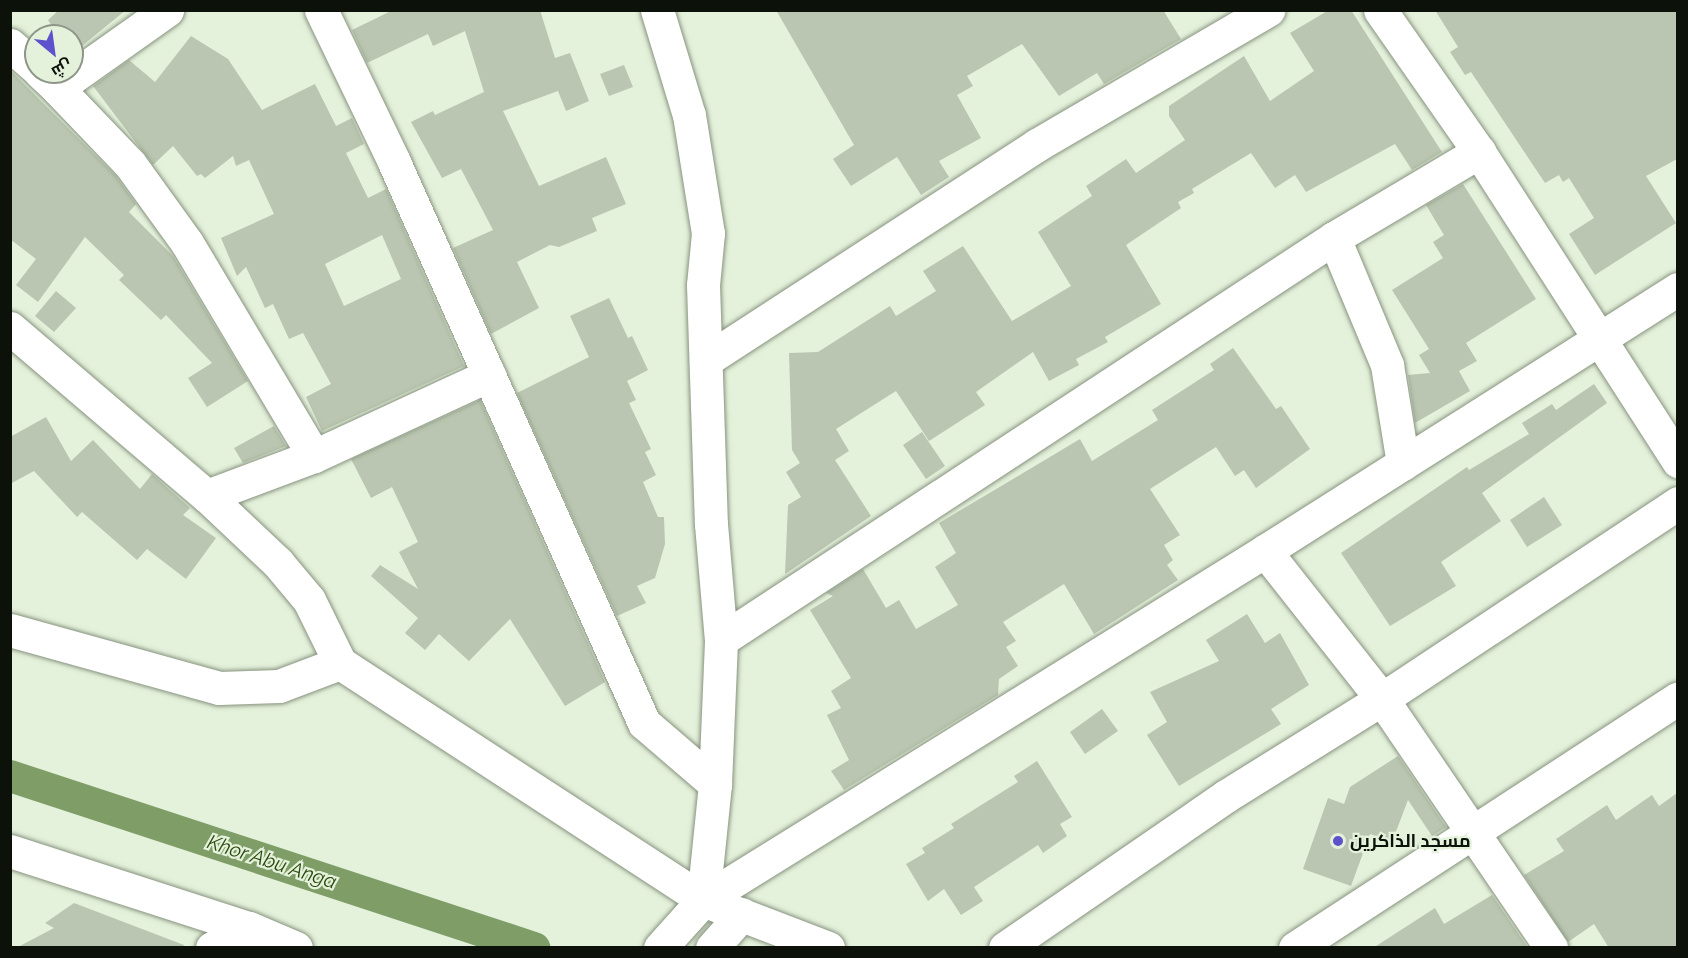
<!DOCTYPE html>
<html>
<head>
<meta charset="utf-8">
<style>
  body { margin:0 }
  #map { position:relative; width:1688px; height:958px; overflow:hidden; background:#e4f1db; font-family:Raleway,Cairo,sans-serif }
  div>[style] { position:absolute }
  .canal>* { height:32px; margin:-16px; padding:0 16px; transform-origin:16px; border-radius:16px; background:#7f9e67 }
  .building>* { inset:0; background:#bac6b1 }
  .roads { filter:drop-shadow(0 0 2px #87937f) drop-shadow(0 0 2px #87937f) }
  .street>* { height:33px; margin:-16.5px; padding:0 16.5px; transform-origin:16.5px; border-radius:16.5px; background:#fff }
  .dots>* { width:16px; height:16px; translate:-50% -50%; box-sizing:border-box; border:3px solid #e4f1db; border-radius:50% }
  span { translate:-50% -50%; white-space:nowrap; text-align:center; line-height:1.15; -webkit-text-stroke:4.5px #e4f1db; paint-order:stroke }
  .poi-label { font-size:18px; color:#0c1109; font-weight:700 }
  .left { translate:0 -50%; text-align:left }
  .water-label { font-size:20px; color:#2c4a0d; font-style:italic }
  .frame { position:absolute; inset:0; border:12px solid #0c1109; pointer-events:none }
  .north { position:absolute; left:24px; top:24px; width:60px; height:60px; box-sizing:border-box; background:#e4f1db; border:2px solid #8e9787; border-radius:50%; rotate:151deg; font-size:16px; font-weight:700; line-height:24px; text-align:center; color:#0c1109 }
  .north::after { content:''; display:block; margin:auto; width:21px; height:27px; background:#5d52cb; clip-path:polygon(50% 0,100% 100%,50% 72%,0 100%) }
</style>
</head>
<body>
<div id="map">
  <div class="canal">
    <div style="left:10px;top:776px;width:552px;rotate:18.17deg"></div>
  </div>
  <div class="building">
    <div style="clip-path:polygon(59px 10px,126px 10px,72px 54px,72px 36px,58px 36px,48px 20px)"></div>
    <div style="clip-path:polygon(393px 10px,540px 10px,555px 58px,570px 53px,589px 101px,566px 111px,558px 91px,503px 111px,539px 186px,606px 157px,626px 204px,592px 218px,597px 231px,559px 247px,550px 245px,517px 262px,539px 308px,491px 334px,453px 248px,493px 230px,461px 169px,442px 178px,411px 122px,433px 111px,435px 115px,484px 92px,465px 31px,433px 46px,428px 34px,367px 63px,352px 30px)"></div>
    <div style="clip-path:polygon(776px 10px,1163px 10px,1181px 39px,1104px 84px,1097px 73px,1059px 96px,1022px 44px,967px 76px,973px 86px,957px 95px,981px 138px,939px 161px,949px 177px,921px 195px,897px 157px,851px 186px,833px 159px,854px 145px)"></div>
    <div style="clip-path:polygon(1329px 10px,1351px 10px,1442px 152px,1412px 170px,1395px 144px,1306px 192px,1295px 175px,1275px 188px,1251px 153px,1192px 189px,1194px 193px,1178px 202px,1181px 208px,1126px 245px,1161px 304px,1105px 337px,1108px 342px,1076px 359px,1079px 365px,1049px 381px,1033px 352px,976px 392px,985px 405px,929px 441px,896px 391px,836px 429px,849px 451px,835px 460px,871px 516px,785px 574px,788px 505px,801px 497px,786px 472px,800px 463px,792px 450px,789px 353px,818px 352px,890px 306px,896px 316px,936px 291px,923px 271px,963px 246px,1012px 321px,1071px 286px,1038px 232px,1092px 196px,1086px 186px,1126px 159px,1136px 173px,1185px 140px,1169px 116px,1169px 106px,1244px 56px,1270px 101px,1314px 71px,1290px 33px)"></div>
    <div style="clip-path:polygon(1435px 10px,1677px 10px,1677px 159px,1646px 176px,1676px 223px,1595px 275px,1569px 234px,1594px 218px,1569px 178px,1563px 182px,1559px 175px,1545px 183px,1471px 72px,1465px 75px,1450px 52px,1458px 47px)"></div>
    <div style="clip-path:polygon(evenodd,191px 36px,228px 59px,262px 110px,315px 84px,336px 126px,352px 118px,364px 144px,346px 153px,368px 198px,386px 189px,464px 366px,322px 431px,306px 397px,331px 384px,303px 333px,289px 339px,273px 304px,265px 308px,246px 267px,237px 276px,221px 238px,274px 214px,249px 160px,236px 166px,233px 156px,205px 178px,201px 174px,197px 176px,173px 146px,153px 165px,93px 86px,129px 60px,155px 82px,191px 36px,382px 235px,401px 279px,344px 306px,325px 264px,382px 235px)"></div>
    <div style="clip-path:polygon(624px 65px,633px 87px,609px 96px,600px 74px)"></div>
    <div style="clip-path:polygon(10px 70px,116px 176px,136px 204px,129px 212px,173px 256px,248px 381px,207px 407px,188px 378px,212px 363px,166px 315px,161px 320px,119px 280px,124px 275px,85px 237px,38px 302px,16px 285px,36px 259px,10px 239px)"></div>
    <div style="clip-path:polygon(1463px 184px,1536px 299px,1466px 343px,1477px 361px,1459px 371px,1470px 391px,1415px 423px,1408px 375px,1430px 373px,1419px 355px,1429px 349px,1392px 290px,1443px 258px,1433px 242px,1444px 235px,1426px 205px)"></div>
    <div style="clip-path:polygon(56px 291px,76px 308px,54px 332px,35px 316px)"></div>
    <div style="clip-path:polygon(609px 298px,628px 338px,632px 336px,648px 370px,627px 381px,636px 400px,629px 403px,651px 449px,645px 452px,656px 475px,643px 482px,658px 517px,664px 517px,665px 544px,655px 578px,637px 586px,646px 603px,617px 616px,517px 393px,589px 357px,570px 316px)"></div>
    <div style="clip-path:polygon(1233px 348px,1276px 409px,1281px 406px,1310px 449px,1256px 488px,1244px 470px,1235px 476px,1216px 447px,1150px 489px,1180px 535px,1164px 545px,1173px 560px,1167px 565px,1178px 580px,1094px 634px,1064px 584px,1003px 622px,1016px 641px,1006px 647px,1018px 666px,999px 679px,998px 695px,844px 790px,831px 771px,849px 760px,827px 715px,841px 708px,831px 691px,851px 678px,810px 610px,833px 596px,826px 593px,863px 569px,886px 608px,899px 600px,916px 629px,958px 605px,935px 567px,956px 553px,939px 523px,1080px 439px,1092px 461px,1158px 420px,1152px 410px,1214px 370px,1210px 364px)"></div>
    <div style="clip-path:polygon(1594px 384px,1607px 403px,1482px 493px,1501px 521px,1441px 562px,1456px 586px,1390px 626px,1341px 553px,1467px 467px,1469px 470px,1529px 434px,1522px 423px,1552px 404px,1556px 410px)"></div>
    <div style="clip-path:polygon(480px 400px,605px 682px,565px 706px,510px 619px,469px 661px,439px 634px,425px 650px,405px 633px,418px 618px,371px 576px,380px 565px,418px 589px,399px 552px,418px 542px,392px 487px,371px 498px,351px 459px)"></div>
    <div style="clip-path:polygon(46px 417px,71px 461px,93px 440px,140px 489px,152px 474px,190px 508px,183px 515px,216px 538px,186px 579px,147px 549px,137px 560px,82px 512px,77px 517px,34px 471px,10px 484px,10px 437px)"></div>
    <div style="clip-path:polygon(274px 426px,286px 446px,243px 463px,234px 448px)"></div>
    <div style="clip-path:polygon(922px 432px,945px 466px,926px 479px,903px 445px)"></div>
    <div style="clip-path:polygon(1544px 497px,1562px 525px,1527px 547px,1510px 520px)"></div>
    <div style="clip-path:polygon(1247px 614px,1265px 643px,1280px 633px,1309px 685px,1271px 709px,1281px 724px,1179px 786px,1147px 735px,1167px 722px,1150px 692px,1219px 661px,1206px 640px)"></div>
    <div style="clip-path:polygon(1102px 709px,1118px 731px,1085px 754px,1070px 732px)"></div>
    <div style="clip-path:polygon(1398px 756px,1446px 827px,1432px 836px,1408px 800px,1392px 842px,1370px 834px,1351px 886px,1303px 869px,1328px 798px,1344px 804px,1350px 787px)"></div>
    <div style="clip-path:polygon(1037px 761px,1072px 817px,1060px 824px,1067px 836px,1043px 853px,1038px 845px,974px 887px,983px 901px,961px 915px,944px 889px,928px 901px,906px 864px,925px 853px,922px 848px,954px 828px,951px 824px,1018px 782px,1014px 776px)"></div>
    <div style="clip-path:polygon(1677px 793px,1677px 948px,1609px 948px,1594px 924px,1568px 942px,1524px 875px,1564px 851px,1556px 839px,1607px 805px,1616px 820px,1652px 795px,1659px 806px)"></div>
    <div style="clip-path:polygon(1492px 895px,1528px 948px,1373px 948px,1435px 908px,1444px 924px)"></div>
    <div style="clip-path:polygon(74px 903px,184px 945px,183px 948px,16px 948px,54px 928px,45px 923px)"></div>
  </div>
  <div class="roads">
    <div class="street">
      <div style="left:321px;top:10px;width:169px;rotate:64.3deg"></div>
      <div style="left:394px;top:162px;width:614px;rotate:65.98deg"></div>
      <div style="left:644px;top:723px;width:94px;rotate:40.7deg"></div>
      <div style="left:715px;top:784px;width:117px;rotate:95.9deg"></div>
      <div style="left:657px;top:10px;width:110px;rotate:73.1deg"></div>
      <div style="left:689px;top:115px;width:120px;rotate:80.9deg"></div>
      <div style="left:708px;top:233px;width:52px;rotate:95.5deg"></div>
      <div style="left:703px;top:285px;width:239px;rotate:88.1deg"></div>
      <div style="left:711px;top:524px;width:116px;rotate:85.1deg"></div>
      <div style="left:1380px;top:10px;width:173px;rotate:55.1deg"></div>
      <div style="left:1479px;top:152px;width:368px;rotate:57.2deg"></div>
      <div style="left:10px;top:45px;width:35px;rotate:41deg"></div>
      <div style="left:40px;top:72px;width:23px;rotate:43deg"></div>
      <div style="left:57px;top:88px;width:135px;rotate:-35.3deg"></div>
      <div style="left:57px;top:88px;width:105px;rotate:46.2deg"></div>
      <div style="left:130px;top:164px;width:97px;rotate:54.2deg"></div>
      <div style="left:187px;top:243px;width:248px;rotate:59.2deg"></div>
      <div style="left:1334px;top:238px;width:138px;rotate:67.3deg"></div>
      <div style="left:1387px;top:365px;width:100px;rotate:80.8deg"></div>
      <div style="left:10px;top:328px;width:259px;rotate:40.5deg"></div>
      <div style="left:207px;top:496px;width:98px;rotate:43.3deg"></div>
      <div style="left:278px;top:563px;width:48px;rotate:50deg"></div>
      <div style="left:309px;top:600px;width:70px;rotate:63.8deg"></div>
      <div style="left:706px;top:360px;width:395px;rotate:-33deg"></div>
      <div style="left:1037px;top:145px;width:268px;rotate:-30.3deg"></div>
      <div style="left:207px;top:496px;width:114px;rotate:-20.5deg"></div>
      <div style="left:314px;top:456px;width:193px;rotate:-24.8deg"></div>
      <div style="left:1265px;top:551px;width:189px;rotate:51.7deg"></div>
      <div style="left:1382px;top:699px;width:301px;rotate:55.8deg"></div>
      <div style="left:10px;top:630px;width:217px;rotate:15.5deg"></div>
      <div style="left:219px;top:688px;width:60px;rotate:-1.9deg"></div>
      <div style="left:279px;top:686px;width:65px;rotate:-20.7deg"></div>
      <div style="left:340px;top:663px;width:434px;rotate:33.1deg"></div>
      <div style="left:703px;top:900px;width:134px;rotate:21deg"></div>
      <div style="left:715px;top:784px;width:144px;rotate:-87.6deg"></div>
      <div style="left:721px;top:640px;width:733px;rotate:-33.26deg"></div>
      <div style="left:1334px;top:238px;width:169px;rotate:-30.7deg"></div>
      <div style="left:10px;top:851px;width:251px;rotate:17.9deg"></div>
      <div style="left:249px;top:928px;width:51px;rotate:23.1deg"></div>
      <div style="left:212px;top:948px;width:42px;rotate:-28.4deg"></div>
      <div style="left:660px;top:948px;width:64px;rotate:-48.1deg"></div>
      <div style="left:703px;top:900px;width:662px;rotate:-31.84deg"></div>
      <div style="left:1265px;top:551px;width:489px;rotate:-32.4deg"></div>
      <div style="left:712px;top:948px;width:45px;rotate:-48.6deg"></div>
      <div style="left:1005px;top:948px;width:268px;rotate:-34.5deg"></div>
      <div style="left:1226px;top:796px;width:184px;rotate:-31.9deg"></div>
      <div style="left:1382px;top:699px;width:355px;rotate:-33.5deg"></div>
      <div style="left:1295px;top:948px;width:457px;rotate:-33.1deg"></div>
    </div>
  </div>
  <div class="dots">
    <div style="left:1338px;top:841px;background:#5d52cb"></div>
  </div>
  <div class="poi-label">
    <span class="left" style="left:1350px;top:841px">مسجد الذاكرين</span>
  </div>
  <div class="water-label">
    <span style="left:272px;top:862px;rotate:18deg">Khor Abu Anga</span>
  </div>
  <div class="frame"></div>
  <div class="north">ش</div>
</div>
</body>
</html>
